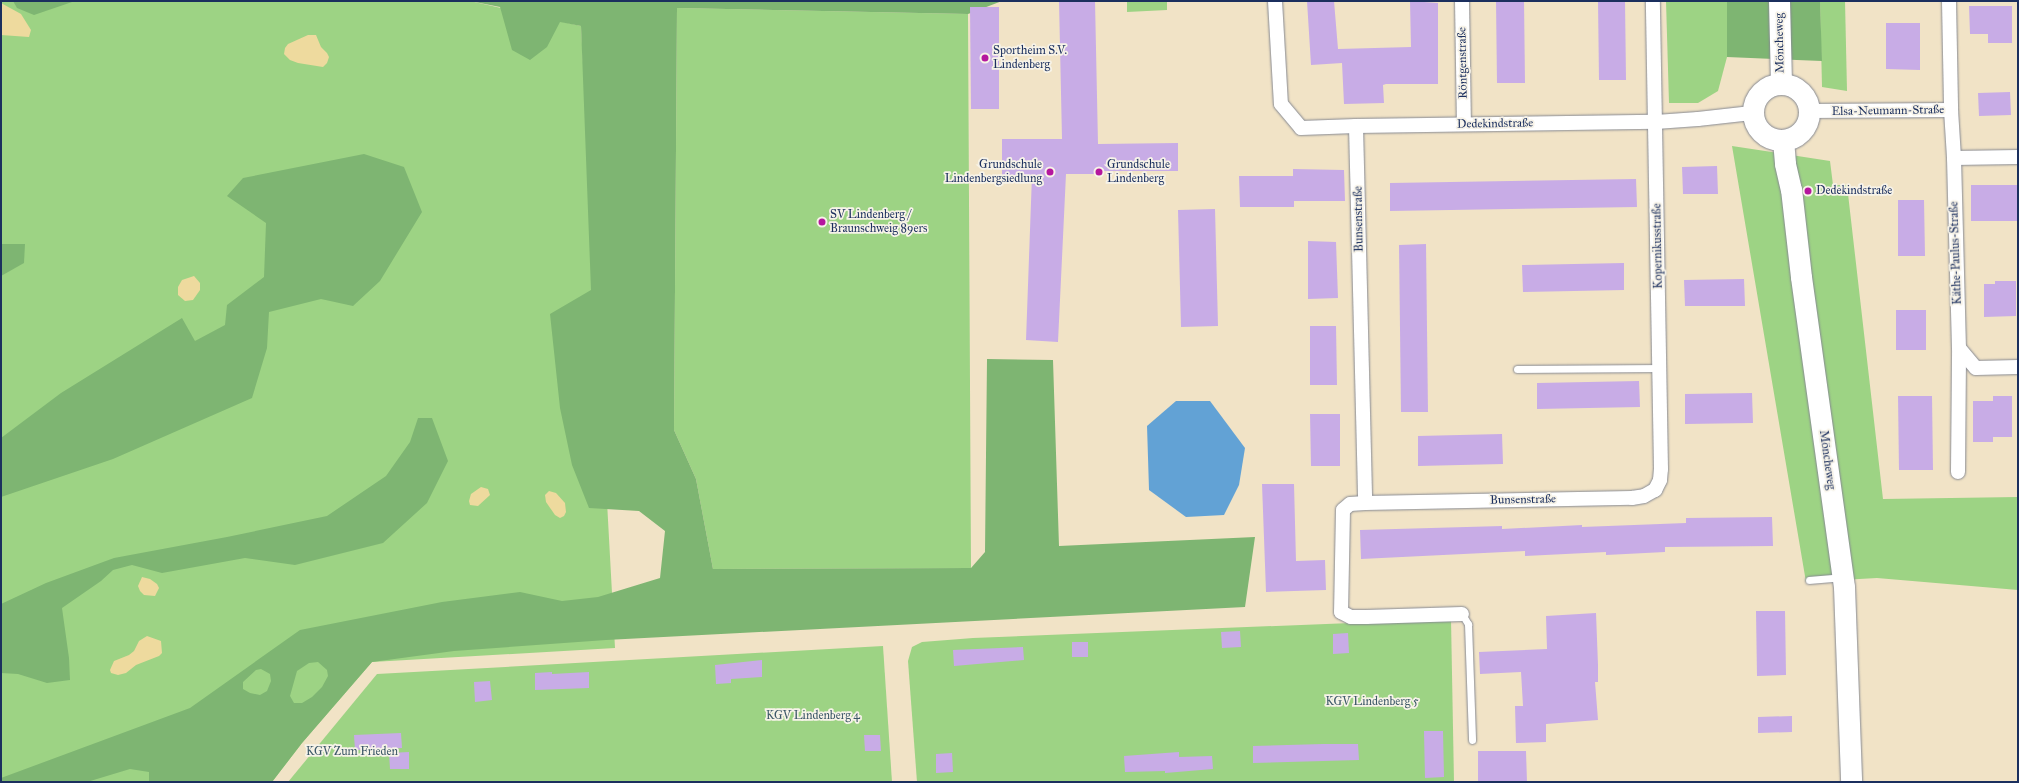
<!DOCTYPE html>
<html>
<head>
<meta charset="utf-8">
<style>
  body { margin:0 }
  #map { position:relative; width:2019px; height:783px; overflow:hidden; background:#f1e3c6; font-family:"IM FELL Great Primer",serif }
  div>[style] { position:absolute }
  .green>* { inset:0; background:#9dd384 }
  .forest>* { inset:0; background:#7eb572 }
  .sand>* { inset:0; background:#eeda9e }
  .water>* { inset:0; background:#62a2d5 }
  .building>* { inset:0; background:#c8ace6 }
  .roads { filter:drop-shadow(0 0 1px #868992) drop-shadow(0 0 1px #868992) }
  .service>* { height:7px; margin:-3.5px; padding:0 3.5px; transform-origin:3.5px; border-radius:3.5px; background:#fff }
  .minor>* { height:14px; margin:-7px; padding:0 7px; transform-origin:7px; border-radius:7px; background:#fff }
  .secondary>* { height:21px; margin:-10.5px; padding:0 10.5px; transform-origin:10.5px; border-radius:10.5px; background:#fff }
  .secondary>.ring { margin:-10.5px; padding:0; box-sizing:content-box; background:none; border:21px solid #fff; border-radius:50% }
  .dots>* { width:11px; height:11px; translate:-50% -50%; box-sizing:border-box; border:2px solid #f7f3e8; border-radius:50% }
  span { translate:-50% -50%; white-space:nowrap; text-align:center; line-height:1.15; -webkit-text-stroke:3.5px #f7f3e8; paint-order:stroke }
  .street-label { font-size:12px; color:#1b2f5e }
  .poi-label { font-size:12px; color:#1b2f5e }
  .left { translate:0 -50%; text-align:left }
  .right { translate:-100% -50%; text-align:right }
  .park-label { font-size:12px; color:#3c5868 }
  .frame { position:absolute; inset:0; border:2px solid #1b2f5e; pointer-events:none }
</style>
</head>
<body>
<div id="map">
  <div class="green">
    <div style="clip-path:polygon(1px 1px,470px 1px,581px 26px,615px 648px,372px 662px,302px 743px,272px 782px,1px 782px)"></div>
    <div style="clip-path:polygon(1127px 1px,1167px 1px,1167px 10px,1127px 12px)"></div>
    <div style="clip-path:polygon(1666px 1px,1727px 1px,1727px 57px,1718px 91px,1698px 103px,1669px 103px)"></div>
    <div style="clip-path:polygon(1820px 1px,1845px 1px,1847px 91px,1822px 87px)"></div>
    <div style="clip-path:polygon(677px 8px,968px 14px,971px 568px,713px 569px,696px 479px,674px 430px)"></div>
    <div style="clip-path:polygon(1732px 146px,1830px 161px,1833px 185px,1847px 185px,1883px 499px,2018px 497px,2018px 590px,1877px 578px,1806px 582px)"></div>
    <div style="clip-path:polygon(1451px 619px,1454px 782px,917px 782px,908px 661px,912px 647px,922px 642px,973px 638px)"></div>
    <div style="clip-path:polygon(883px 646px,892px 782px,288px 782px,377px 674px)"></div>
  </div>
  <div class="forest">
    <div style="clip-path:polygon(13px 1px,75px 1px,34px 15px,17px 8px)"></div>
    <div style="clip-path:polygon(evenodd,470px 1px,1002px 1px,968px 14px,677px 8px,674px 430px,696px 479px,713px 569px,971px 568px,985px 552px,987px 359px,1053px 360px,1059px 546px,1255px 537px,1245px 607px,606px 640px,454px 651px,372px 662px,302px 743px,272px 782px,149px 782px,149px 772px,130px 769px,87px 782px,1px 782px,1px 778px,190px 708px,300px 630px,442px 602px,520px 592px,562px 601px,598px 597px,660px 578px,665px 531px,639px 511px,589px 508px,572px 465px,560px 408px,550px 314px,591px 290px,581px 26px,560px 22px,547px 47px,530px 60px,512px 50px,500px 7px,470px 1px,318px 662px,327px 670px,328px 676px,322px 687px,312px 697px,302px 703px,294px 703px,290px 696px,297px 671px,309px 663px,318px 662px,470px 1px,261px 669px,270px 674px,271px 681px,267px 691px,260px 695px,250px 693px,243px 689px,243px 682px,256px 670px,261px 669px)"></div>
    <div style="clip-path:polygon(1727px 1px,1820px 1px,1822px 61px,1727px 57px)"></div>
    <div style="clip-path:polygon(364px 154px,404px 167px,422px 212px,380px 281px,353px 306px,321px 299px,269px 312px,267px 348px,252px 398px,113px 459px,1px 497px,1px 438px,61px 393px,182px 318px,195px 341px,225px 325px,227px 305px,264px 277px,266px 223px,227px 196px,243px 178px)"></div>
    <div style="clip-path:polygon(1px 244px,25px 244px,24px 263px,1px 276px)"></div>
    <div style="clip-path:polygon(418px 418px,432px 418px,448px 461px,427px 503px,383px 543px,295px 565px,245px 558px,162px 573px,132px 565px,113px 570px,101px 581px,62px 608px,69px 658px,70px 680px,47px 683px,18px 674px,1px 673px,1px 604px,46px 583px,114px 558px,227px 537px,327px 516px,386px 476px,410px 442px)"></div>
  </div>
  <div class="sand">
    <div style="clip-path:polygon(1px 3px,21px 14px,31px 30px,29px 37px,1px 35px)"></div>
    <div style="clip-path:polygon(308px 35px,316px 35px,321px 47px,327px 53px,329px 57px,327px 63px,323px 67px,298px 63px,290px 60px,284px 54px,285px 48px,288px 44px)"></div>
    <div style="clip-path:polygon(194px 276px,200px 283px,200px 290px,193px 300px,185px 301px,178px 295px,178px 287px,182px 280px)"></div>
    <div style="clip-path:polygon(481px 487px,488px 489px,490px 495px,478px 506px,470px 505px,469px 501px,471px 494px)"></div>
    <div style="clip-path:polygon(549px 491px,556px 493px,565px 503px,566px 512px,564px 516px,560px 518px,555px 515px,546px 502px,545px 495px)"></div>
    <div style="clip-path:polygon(142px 577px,150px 579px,157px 584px,159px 588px,155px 596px,144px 595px,140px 591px,138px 586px)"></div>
    <div style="clip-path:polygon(147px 636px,161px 641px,162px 653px,159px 656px,136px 665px,126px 673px,118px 675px,111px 673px,110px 670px,114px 661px,129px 655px,134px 651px,139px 641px)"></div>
  </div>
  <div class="water">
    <div style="clip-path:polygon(1176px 401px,1210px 401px,1245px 448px,1239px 485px,1224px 515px,1186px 517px,1149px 490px,1147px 426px)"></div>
  </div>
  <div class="building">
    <div style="clip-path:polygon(1059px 1px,1095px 1px,1098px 144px,1178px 143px,1178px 171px,1098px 171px,1098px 174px,1066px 174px,1058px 342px,1026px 340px,1032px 175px,1002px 176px,1002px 139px,1062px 139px)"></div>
    <div style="clip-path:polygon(1307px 1px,1334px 1px,1338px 49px,1411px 47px,1410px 1px,1438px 3px,1438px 84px,1386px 84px,1383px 85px,1384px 103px,1344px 104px,1342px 63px,1311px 65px)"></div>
    <div style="clip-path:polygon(1496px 1px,1524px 1px,1525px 83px,1497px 83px)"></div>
    <div style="clip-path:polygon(1598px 1px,1625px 1px,1626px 80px,1599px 80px)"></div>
    <div style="clip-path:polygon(1969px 6px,2012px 6px,2012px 43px,1988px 43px,1988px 34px,1970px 34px)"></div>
    <div style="clip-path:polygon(970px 7px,999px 7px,999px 109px,971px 109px)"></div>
    <div style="clip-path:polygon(1886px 23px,1920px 23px,1920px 70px,1886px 69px)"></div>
    <div style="clip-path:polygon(2010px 92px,2011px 115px,1979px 116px,1978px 93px)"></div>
    <div style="clip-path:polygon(1717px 166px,1718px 194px,1683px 194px,1682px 167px)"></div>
    <div style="clip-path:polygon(1293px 169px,1344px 170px,1345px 201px,1294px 201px,1294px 207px,1240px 207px,1239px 176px,1293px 176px)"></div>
    <div style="clip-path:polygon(1636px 179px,1637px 207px,1390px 211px,1390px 183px)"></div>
    <div style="clip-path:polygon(1971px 185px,2018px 185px,2018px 221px,1971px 221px)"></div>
    <div style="clip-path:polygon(1898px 200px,1924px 200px,1925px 256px,1898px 256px)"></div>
    <div style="clip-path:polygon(1215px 209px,1218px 326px,1181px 327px,1178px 210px)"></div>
    <div style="clip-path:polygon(1308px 241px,1336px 242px,1338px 298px,1308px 299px)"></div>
    <div style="clip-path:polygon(1426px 244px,1428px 412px,1401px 412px,1399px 245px)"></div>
    <div style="clip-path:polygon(1624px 263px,1624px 290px,1523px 292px,1522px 265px)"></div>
    <div style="clip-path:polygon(1744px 279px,1745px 306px,1685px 306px,1684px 280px)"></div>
    <div style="clip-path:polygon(1995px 281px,2016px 281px,2016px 316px,1984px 317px,1984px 284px,1995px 284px)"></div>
    <div style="clip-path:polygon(1896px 310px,1926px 310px,1926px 350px,1896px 350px)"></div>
    <div style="clip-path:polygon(1310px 326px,1336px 326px,1337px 385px,1310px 385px)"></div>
    <div style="clip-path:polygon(1639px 381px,1640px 407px,1537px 409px,1537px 383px)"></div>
    <div style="clip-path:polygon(1752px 393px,1753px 423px,1685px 424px,1685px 394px)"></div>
    <div style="clip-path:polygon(1898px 396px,1932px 396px,1933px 470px,1899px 470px)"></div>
    <div style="clip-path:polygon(1993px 396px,2012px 396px,2012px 437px,1993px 437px,1993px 442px,1973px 442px,1973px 401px,1993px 401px)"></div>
    <div style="clip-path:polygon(1310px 414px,1340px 414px,1340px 466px,1311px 466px)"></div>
    <div style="clip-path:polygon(1502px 434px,1503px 464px,1418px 466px,1418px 436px)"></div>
    <div style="clip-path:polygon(1262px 484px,1294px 484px,1296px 561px,1325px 560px,1326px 590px,1266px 592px)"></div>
    <div style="clip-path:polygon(1772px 517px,1773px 546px,1665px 547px,1665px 552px,1606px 555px,1606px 552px,1525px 556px,1525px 551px,1361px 559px,1360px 530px,1502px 526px,1502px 529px,1582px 525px,1582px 527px,1686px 523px,1686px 518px)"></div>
    <div style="clip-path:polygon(1756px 611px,1785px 611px,1786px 675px,1757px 676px)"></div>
    <div style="clip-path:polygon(1596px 613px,1598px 665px,1598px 682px,1595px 682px,1598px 720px,1546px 724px,1546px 742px,1516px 743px,1515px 706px,1523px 706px,1521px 672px,1480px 674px,1479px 652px,1547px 649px,1546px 616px)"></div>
    <div style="clip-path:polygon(1240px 631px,1241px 647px,1222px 648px,1221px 632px)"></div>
    <div style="clip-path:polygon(1348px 633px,1349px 653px,1333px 654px,1333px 634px)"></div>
    <div style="clip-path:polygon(1072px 642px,1088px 642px,1088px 657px,1072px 657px)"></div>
    <div style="clip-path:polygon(1023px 647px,1024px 660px,954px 666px,953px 650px)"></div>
    <div style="clip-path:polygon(762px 660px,762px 677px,731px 679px,731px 683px,716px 684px,715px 665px)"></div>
    <div style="clip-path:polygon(552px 672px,552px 674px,589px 672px,589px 688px,535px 690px,535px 673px)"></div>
    <div style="clip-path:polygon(490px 681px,492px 700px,475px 702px,474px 682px)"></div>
    <div style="clip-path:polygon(1792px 716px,1792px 732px,1758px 733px,1758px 717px)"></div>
    <div style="clip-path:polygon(1424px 731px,1443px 731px,1444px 777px,1425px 778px)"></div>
    <div style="clip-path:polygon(401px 733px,402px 748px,355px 750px,354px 735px)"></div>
    <div style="clip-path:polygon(864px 735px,880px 735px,881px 751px,865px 751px)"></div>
    <div style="clip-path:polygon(1323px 744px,1358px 744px,1359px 760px,1253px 763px,1253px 746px)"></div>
    <div style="clip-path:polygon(1478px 751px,1526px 751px,1527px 782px,1478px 782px)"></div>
    <div style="clip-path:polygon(409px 752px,409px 769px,390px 769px,389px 753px)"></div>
    <div style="clip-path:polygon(1179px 752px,1179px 757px,1212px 756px,1213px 769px,1165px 773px,1165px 771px,1125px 772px,1124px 756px)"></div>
    <div style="clip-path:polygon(952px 753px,953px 772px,936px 773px,936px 754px)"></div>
  </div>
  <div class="roads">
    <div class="service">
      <div style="left:1517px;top:369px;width:143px;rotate:-0.4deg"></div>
      <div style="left:1809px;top:580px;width:32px;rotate:-5deg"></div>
      <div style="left:1462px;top:614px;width:12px;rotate:59deg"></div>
      <div style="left:1468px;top:624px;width:116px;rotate:88deg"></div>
    </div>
    <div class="minor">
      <div style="left:1275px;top:1px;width:103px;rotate:86.7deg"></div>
      <div style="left:1281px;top:104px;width:31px;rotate:50deg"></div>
      <div style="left:1301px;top:128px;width:55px;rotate:-2.1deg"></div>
      <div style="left:1356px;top:126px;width:377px;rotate:88.6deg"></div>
      <div style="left:1365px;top:503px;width:267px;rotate:-1.1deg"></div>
      <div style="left:1632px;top:498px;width:12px;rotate:-9deg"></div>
      <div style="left:1644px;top:496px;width:13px;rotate:-29deg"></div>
      <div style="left:1655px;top:490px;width:11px;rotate:-63deg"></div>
      <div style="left:1660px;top:480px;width:11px;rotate:-85deg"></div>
      <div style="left:1661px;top:469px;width:468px;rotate:-91deg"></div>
      <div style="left:1462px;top:1px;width:123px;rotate:89.1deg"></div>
      <div style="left:1949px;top:1px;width:109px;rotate:88.9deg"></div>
      <div style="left:1809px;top:111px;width:142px;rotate:-0.4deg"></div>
      <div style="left:1951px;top:110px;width:48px;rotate:86.4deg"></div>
      <div style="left:1954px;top:158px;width:64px;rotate:-0.9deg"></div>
      <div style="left:1356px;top:126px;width:300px;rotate:-0.8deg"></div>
      <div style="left:1656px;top:122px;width:42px;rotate:-4.1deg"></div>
      <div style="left:1698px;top:119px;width:54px;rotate:-6.3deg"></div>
      <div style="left:1954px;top:158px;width:190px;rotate:88.5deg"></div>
      <div style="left:1959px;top:348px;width:26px;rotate:50deg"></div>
      <div style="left:1976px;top:368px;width:42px;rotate:-1.4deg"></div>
      <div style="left:1958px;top:472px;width:124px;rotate:-89.5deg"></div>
      <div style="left:1365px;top:503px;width:15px;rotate:176deg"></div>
      <div style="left:1350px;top:504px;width:9px;rotate:139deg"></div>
      <div style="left:1343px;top:510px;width:102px;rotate:91.1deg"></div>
      <div style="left:1341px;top:612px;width:11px;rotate:27deg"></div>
      <div style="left:1351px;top:617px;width:15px"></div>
      <div style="left:1366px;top:617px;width:96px;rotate:-1.8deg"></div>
    </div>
    <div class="secondary">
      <div style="left:1779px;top:1px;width:83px;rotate:88.6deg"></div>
      <div class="ring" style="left:1753px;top:84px;width:35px;height:35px"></div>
      <div style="left:1783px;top:140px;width:24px;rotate:85deg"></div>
      <div style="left:1785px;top:164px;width:26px;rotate:77deg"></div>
      <div style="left:1791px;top:189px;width:89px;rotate:83.5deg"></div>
      <div style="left:1801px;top:277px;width:313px;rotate:82.1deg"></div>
      <div style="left:1844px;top:587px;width:195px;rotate:87.9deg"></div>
    </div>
  </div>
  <div class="dots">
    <div style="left:985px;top:58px;background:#b5179e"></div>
    <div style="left:1050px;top:172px;background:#b5179e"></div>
    <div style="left:1099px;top:172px;background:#b5179e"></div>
    <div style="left:1808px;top:191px;background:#b5179e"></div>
    <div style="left:822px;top:222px;background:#b5179e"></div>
  </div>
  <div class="street-label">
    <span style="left:1780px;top:43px;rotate:-91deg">Möncheweg</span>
    <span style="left:1463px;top:63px;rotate:-91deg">Röntgenstraße</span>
    <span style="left:1888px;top:111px;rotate:-1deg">Elsa-Neumann-Straße</span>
    <span style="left:1495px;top:124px;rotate:-1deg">Dedekindstraße</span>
    <span style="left:1359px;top:219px;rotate:-91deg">Bunsenstraße</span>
    <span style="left:1658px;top:246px;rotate:-91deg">Kopernikusstraße</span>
    <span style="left:1956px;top:253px;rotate:-92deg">Käthe-Paulus-Straße</span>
    <span style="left:1827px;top:460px;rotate:82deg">Möncheweg</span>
    <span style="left:1523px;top:500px;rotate:-1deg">Bunsenstraße</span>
  </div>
  <div class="poi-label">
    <span class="left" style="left:993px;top:58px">Sportheim S.V.<br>Lindenberg</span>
    <span class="right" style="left:1042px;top:172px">Grundschule<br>Lindenbergsiedlung</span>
    <span class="left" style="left:1107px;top:172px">Grundschule<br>Lindenberg</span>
    <span class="left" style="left:1816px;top:191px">Dedekindstraße</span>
    <span class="left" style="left:830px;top:222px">SV Lindenberg /<br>Braunschweig 89ers</span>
  </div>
  <div class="park-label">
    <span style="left:1372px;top:702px">KGV Lindenberg 5</span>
    <span style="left:813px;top:716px">KGV Lindenberg 4</span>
    <span style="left:352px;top:752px">KGV Zum Frieden</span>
  </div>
  <div class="frame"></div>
</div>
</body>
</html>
